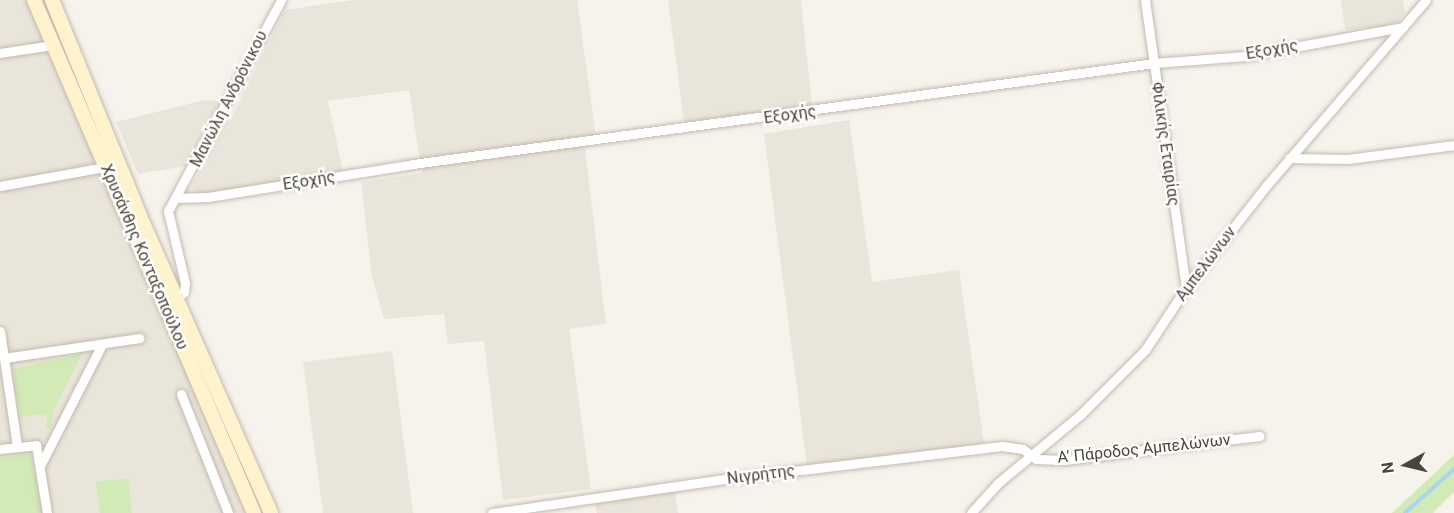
<!DOCTYPE html>
<html>
<head>
<meta charset="utf-8">
<style>
  body { margin:0 }
  #map { position:relative; width:1454px; height:513px; overflow:hidden; background:#f6f3ec; font-family:Roboto,sans-serif }
  div>[style] { position:absolute }
  .residential>* { inset:0; background:#eae5da }
  .green>* { inset:0; background:#d2eab5 }
  .stream>* { height:4px; margin:-2px; padding:0 2px; transform-origin:2px; border-radius:2px; background:#a9d4f2 }
  .roads { filter:drop-shadow(0 0 2px #c2bbae) drop-shadow(0 0 2px #c2bbae) }
  .street>* { height:9px; margin:-4.5px; padding:0 4.5px; transform-origin:4.5px; border-radius:4.5px; background:#fff }
  .secondary>* { height:14px; margin:-7px; padding:0 7px; transform-origin:7px; border-radius:7px; background:#fff3cd }
  span { translate:-50% -50%; white-space:nowrap; text-align:center; line-height:1.15; -webkit-text-stroke:5px #fff; paint-order:stroke }
  .street-label { font-size:16px; color:#4b4439 }
  .north { position:absolute; left:1376px; top:435px; width:60px; height:60px; -webkit-text-stroke:4px #fff; paint-order:stroke; rotate:262deg; font-size:16px; font-weight:700; line-height:24px; text-align:center; color:#4b4439 }
  .north::after { content:''; display:block; margin:auto; width:21px; height:27px; background:#4b4439; clip-path:polygon(50% 0,100% 100%,50% 72%,0 100%) }
</style>
</head>
<body>
<div id="map">
  <div class="residential">
    <div style="clip-path:polygon(0 0,30px 0,248px 513px,0 513px)"></div>
    <div style="clip-path:polygon(353px 0,577px 0,596px 137px,584px 140px,606px 324px,569px 329px,591px 489px,503px 500px,484px 341px,448px 344px,444px 314px,384px 319px,372px 277px,361px 182px,422px 173px,409px 90px,328px 101px,343px 172px,198px 195px,191px 187px,204px 163px,138px 174px,116px 122px,205px 100px,223px 101px,215px 118px,232px 116px,285px 10px)"></div>
    <div style="clip-path:polygon(668px 0,801px 0,812px 106px,684px 122px)"></div>
    <div style="clip-path:polygon(1341px 0,1403px 0,1405px 13px,1398px 22px,1381px 27px,1345px 30px)"></div>
    <div style="clip-path:polygon(849px 120px,872px 282px,959px 270px,984px 443px,807px 466px,764px 134px)"></div>
    <div style="clip-path:polygon(392px 351px,413px 513px,323px 513px,303px 362px)"></div>
    <div style="clip-path:polygon(675px 491px,678px 513px,597px 513px,595px 504px)"></div>
  </div>
  <div class="green">
    <div style="clip-path:polygon(82px 354px,53px 412px,51px 428px,46px 428px,47px 414px,20px 417px,13px 369px)"></div>
    <div style="clip-path:polygon(30px 453px,42px 513px,0 513px,0 458px)"></div>
    <div style="clip-path:polygon(1454px 455px,1454px 492px,1433px 513px,1392px 513px)"></div>
    <div style="clip-path:polygon(128px 478px,132px 513px,100px 513px,96px 482px)"></div>
  </div>
  <div class="stream">
    <div style="left:1405px;top:513px;width:66px;rotate:-41.9deg"></div>
  </div>
  <div class="roads">
    <div class="street">
      <div style="left:1145px;top:0;width:291px;rotate:81.9deg"></div>
      <div style="left:0;top:53px;width:54px;rotate:-8.6deg"></div>
      <div style="left:1289px;top:158px;width:59px;rotate:1deg"></div>
      <div style="left:1348px;top:159px;width:107px;rotate:-7.5deg"></div>
      <div style="left:0;top:186px;width:107px;rotate:-10.3deg"></div>
      <div style="left:176px;top:198px;width:32px;rotate:-2deg"></div>
      <div style="left:208px;top:197px;width:208px;rotate:-9.1deg"></div>
      <div style="left:413px;top:164px;width:748px;rotate:-7.76deg"></div>
      <div style="left:1154px;top:63px;width:92px;rotate:-4.4deg"></div>
      <div style="left:1246px;top:56px;width:160px;rotate:-10.5deg"></div>
      <div style="left:177px;top:298px;width:9px;rotate:-41deg"></div>
      <div style="left:184px;top:292px;width:9px;rotate:-84deg"></div>
      <div style="left:185px;top:283px;width:74px;rotate:-103.3deg"></div>
      <div style="left:168px;top:211px;width:239px;rotate:-61.8deg"></div>
      <div style="left:0;top:331px;width:116px;rotate:81.6deg"></div>
      <div style="left:4px;top:358px;width:137px;rotate:-8.4deg"></div>
      <div style="left:181px;top:394px;width:128px;rotate:68.4deg"></div>
      <div style="left:0;top:449px;width:36px;rotate:-6deg"></div>
      <div style="left:36px;top:445px;width:69px;rotate:80.8deg"></div>
      <div style="left:41px;top:464px;width:132px;rotate:-63deg"></div>
      <div style="left:492px;top:513px;width:236px;rotate:-8.3deg"></div>
      <div style="left:726px;top:479px;width:278px;rotate:-6.8deg"></div>
      <div style="left:1002px;top:446px;width:21px;rotate:8deg"></div>
      <div style="left:1023px;top:449px;width:16px;rotate:38deg"></div>
      <div style="left:1036px;top:459px;width:28px;rotate:2deg"></div>
      <div style="left:1064px;top:460px;width:197px;rotate:-7deg"></div>
      <div style="left:971px;top:513px;width:40px;rotate:-48deg"></div>
      <div style="left:998px;top:483px;width:108px;rotate:-39.7deg"></div>
      <div style="left:1081px;top:414px;width:91px;rotate:-45deg"></div>
      <div style="left:1145px;top:350px;width:74px;rotate:-56.5deg"></div>
      <div style="left:1186px;top:288px;width:130px;rotate:-51.9deg"></div>
      <div style="left:1266px;top:186px;width:245px;rotate:-49.3deg"></div>
    </div>
    <div class="secondary">
      <div style="left:34px;top:0;width:558px;rotate:66.79deg"></div>
      <div style="left:52px;top:0;width:233px;rotate:67.8deg"></div>
      <div style="left:140px;top:216px;width:325px;rotate:66.2deg"></div>
    </div>
  </div>
  <div class="street-label">
    <span style="left:1272px;top:50px;rotate:-10deg">Εξοχής</span>
    <span style="left:229px;top:99px;rotate:-63deg">Μανώλη Ανδρόνικου</span>
    <span style="left:790px;top:115px;rotate:-8deg">Εξοχής</span>
    <span style="left:1165px;top:144px;rotate:82deg">Φιλικής Εταιρίας</span>
    <span style="left:309px;top:181px;rotate:-9deg">Εξοχής</span>
    <span style="left:144px;top:257px;rotate:67deg">Χρυσάνθης Κονταξοπούλου</span>
    <span style="left:1206px;top:264px;rotate:-53deg">Αμπελώνων</span>
    <span style="left:1144px;top:449px;rotate:-6deg">Α' Πάροδος Αμπελώνων</span>
    <span style="left:761px;top:475px;rotate:-7deg">Νιγρήτης</span>
  </div>
  <div class="north">N</div>
</div>
</body>
</html>
